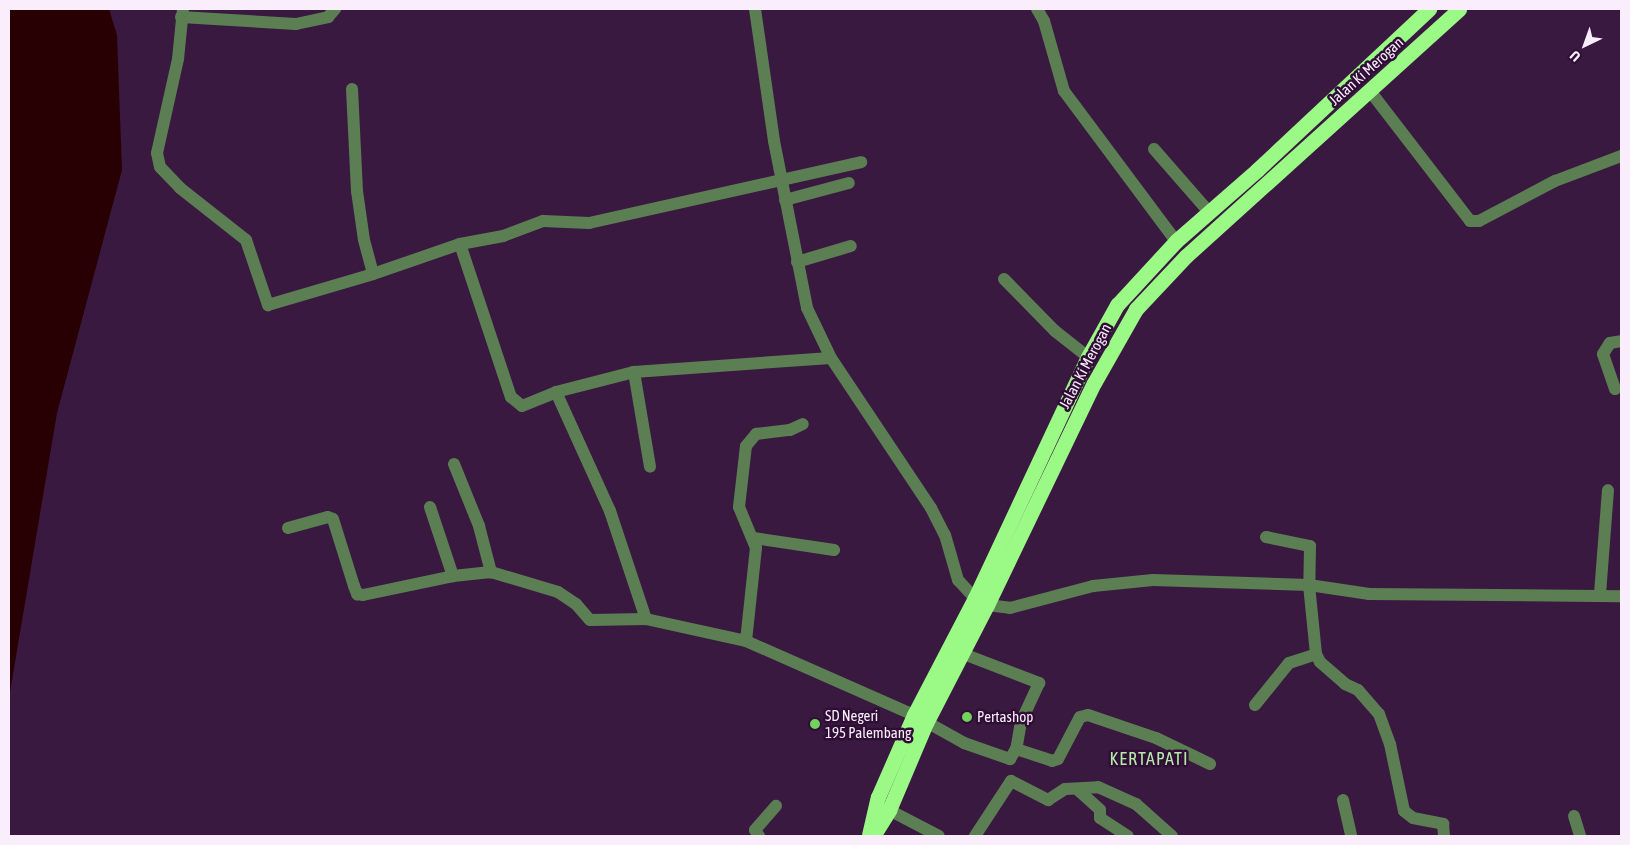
<!DOCTYPE html>
<html>
<head>
<meta charset="utf-8">
<style>
  body { margin:0 }
  #map { position:relative; width:1630px; height:845px; overflow:hidden; background:#3a1941; font-family:"Asap Condensed",sans-serif }
  div>[style] { position:absolute }
  .water>* { inset:0; background:#280004 }
  .minor>* { height:12px; margin:-6px; padding:0 6px; transform-origin:6px; border-radius:6px; background:#5b7f53 }
  .highway>* { height:15px; margin:-7.5px; padding:0 7.5px; transform-origin:7.5px; border-radius:7.5px; background:#9bf986 }
  .dots>* { width:14px; height:14px; translate:-50% -50%; box-sizing:border-box; border:2px solid #2f0e36; border-radius:50% }
  span { translate:-50% -50%; white-space:nowrap; text-align:center; line-height:1.15; -webkit-text-stroke:5px #2f0e36; paint-order:stroke }
  .street-label { font-size:15px; color:#faedfc }
  .poi-label { font-size:15px; color:#faedfc }
  .left { translate:0 -50%; text-align:left }
  .quarter-label { font-size:18px; color:#b5e8a9; letter-spacing:1px }
  .frame { position:absolute; inset:0; border:10px solid #faedfc; pointer-events:none }
  .north { position:absolute; left:1560px; top:20px; width:50px; height:50px; -webkit-text-stroke:4px #2f0e36; paint-order:stroke; rotate:222deg; font-size:14px; font-weight:700; line-height:20px; text-align:center; color:#faedfc }
  .north::after { content:''; display:block; margin:auto; width:18px; height:22px; background:#faedfc; clip-path:polygon(50% 0,100% 100%,50% 72%,0 100%) }
</style>
</head>
<body>
<div id="map">
  <div class="water">
    <div style="clip-path:polygon(9px 9px,109px 9px,117px 35px,122px 170px,57px 413px,9px 698px)"></div>
  </div>
  <div class="minor">
    <div style="left:183px;top:9px;width:50px;rotate:95.7deg"></div>
    <div style="left:178px;top:59px;width:96px;rotate:102.6deg"></div>
    <div style="left:157px;top:153px;width:14px;rotate:78deg"></div>
    <div style="left:160px;top:167px;width:29px;rotate:46deg"></div>
    <div style="left:180px;top:188px;width:84px;rotate:38.2deg"></div>
    <div style="left:246px;top:240px;width:69px;rotate:71.3deg"></div>
    <div style="left:268px;top:305px;width:109px;rotate:-16.4deg"></div>
    <div style="left:755px;top:9px;width:133px;rotate:81.8deg"></div>
    <div style="left:774px;top:141px;width:170px;rotate:78.8deg"></div>
    <div style="left:807px;top:308px;width:55px;rotate:64.4deg"></div>
    <div style="left:831px;top:358px;width:180px;rotate:56.3deg"></div>
    <div style="left:931px;top:508px;width:30px;rotate:63deg"></div>
    <div style="left:945px;top:535px;width:47px;rotate:73.9deg"></div>
    <div style="left:958px;top:580px;width:25px;rotate:47deg"></div>
    <div style="left:1037px;top:9px;width:14px;rotate:60deg"></div>
    <div style="left:1044px;top:21px;width:73px;rotate:74.1deg"></div>
    <div style="left:1064px;top:91px;width:187px;rotate:53.3deg"></div>
    <div style="left:181px;top:17px;width:115px;rotate:3.5deg"></div>
    <div style="left:296px;top:24px;width:33px;rotate:-12deg"></div>
    <div style="left:328px;top:17px;width:11px;rotate:-49deg"></div>
    <div style="left:352px;top:89px;width:102px;rotate:87.2deg"></div>
    <div style="left:357px;top:191px;width:49px;rotate:81.9deg"></div>
    <div style="left:364px;top:240px;width:35px;rotate:75deg"></div>
    <div style="left:373px;top:274px;width:92px;rotate:-19deg"></div>
    <div style="left:460px;top:244px;width:44px;rotate:-10.5deg"></div>
    <div style="left:503px;top:236px;width:43px;rotate:-20.6deg"></div>
    <div style="left:543px;top:221px;width:46px;rotate:2.5deg"></div>
    <div style="left:589px;top:223px;width:279px;rotate:-12.6deg"></div>
    <div style="left:1370px;top:91px;width:164px;rotate:52.4deg"></div>
    <div style="left:1470px;top:221px;width:9px"></div>
    <div style="left:1479px;top:221px;width:86px;rotate:-27.8deg"></div>
    <div style="left:1555px;top:181px;width:71px;rotate:-20.7deg"></div>
    <div style="left:1154px;top:149px;width:84px;rotate:48.9deg"></div>
    <div style="left:785px;top:200px;width:66px;rotate:-14.9deg"></div>
    <div style="left:460px;top:244px;width:161px;rotate:71.6deg"></div>
    <div style="left:511px;top:397px;width:14px;rotate:39deg"></div>
    <div style="left:522px;top:406px;width:37px;rotate:-22deg"></div>
    <div style="left:556px;top:392px;width:81px;rotate:-14.4deg"></div>
    <div style="left:634px;top:372px;width:197px;rotate:-4.1deg"></div>
    <div style="left:797px;top:262px;width:56px;rotate:-16.5deg"></div>
    <div style="left:1004px;top:279px;width:73px;rotate:45.6deg"></div>
    <div style="left:1055px;top:331px;width:42px;rotate:38.2deg"></div>
    <div style="left:634px;top:372px;width:96px;rotate:80.4deg"></div>
    <div style="left:1615px;top:389px;width:37px;rotate:-109deg"></div>
    <div style="left:1603px;top:354px;width:13px;rotate:-58deg"></div>
    <div style="left:1610px;top:343px;width:11px;rotate:-10deg"></div>
    <div style="left:556px;top:392px;width:131px;rotate:65.6deg"></div>
    <div style="left:610px;top:511px;width:114px;rotate:71.6deg"></div>
    <div style="left:454px;top:464px;width:67px;rotate:68deg"></div>
    <div style="left:479px;top:526px;width:48px;rotate:75.4deg"></div>
    <div style="left:430px;top:507px;width:73px;rotate:71.6deg"></div>
    <div style="left:288px;top:528px;width:41px;rotate:-15.4deg"></div>
    <div style="left:328px;top:517px;width:5px;rotate:22deg"></div>
    <div style="left:333px;top:519px;width:70px;rotate:72.6deg"></div>
    <div style="left:354px;top:586px;width:9px;rotate:69deg"></div>
    <div style="left:357px;top:594px;width:6px;rotate:9deg"></div>
    <div style="left:363px;top:595px;width:92px;rotate:-11.9deg"></div>
    <div style="left:453px;top:576px;width:38px;rotate:-6deg"></div>
    <div style="left:491px;top:572px;width:70px;rotate:16.6deg"></div>
    <div style="left:558px;top:592px;width:22px;rotate:34deg"></div>
    <div style="left:576px;top:604px;width:21px;rotate:49deg"></div>
    <div style="left:590px;top:620px;width:56px;rotate:-1deg"></div>
    <div style="left:646px;top:619px;width:102px;rotate:12.4deg"></div>
    <div style="left:746px;top:641px;width:184px;rotate:23.8deg"></div>
    <div style="left:914px;top:715px;width:57px;rotate:29.2deg"></div>
    <div style="left:964px;top:743px;width:49px;rotate:19.2deg"></div>
    <div style="left:1010px;top:759px;width:12px;rotate:-59deg"></div>
    <div style="left:1016px;top:749px;width:38px;rotate:18deg"></div>
    <div style="left:1052px;top:761px;width:6px;rotate:-18deg"></div>
    <div style="left:1058px;top:759px;width:47px;rotate:-62.4deg"></div>
    <div style="left:1080px;top:717px;width:8px;rotate:-14deg"></div>
    <div style="left:1088px;top:715px;width:72px;rotate:18.7deg"></div>
    <div style="left:1156px;top:738px;width:60px;rotate:25.7deg"></div>
    <div style="left:1266px;top:537px;width:45px;rotate:11.6deg"></div>
    <div style="left:1310px;top:546px;width:39px;rotate:91deg"></div>
    <div style="left:1309px;top:585px;width:69px;rotate:84.2deg"></div>
    <div style="left:1316px;top:654px;width:9px;rotate:63deg"></div>
    <div style="left:1320px;top:662px;width:33px;rotate:41deg"></div>
    <div style="left:1345px;top:684px;width:14px;rotate:25deg"></div>
    <div style="left:1358px;top:690px;width:32px;rotate:49deg"></div>
    <div style="left:1379px;top:714px;width:32px;rotate:70deg"></div>
    <div style="left:1390px;top:744px;width:68px;rotate:78.2deg"></div>
    <div style="left:1404px;top:811px;width:11px;rotate:38deg"></div>
    <div style="left:1413px;top:818px;width:31px;rotate:11deg"></div>
    <div style="left:1443px;top:824px;width:12px;rotate:85deg"></div>
    <div style="left:754px;top:538px;width:81px;rotate:8.5deg"></div>
    <div style="left:1600px;top:594px;width:104px;rotate:-85.6deg"></div>
    <div style="left:987px;top:605px;width:23px;rotate:7deg"></div>
    <div style="left:1010px;top:608px;width:86px;rotate:-14.8deg"></div>
    <div style="left:1093px;top:586px;width:60px;rotate:-5.7deg"></div>
    <div style="left:1153px;top:580px;width:156px;rotate:1.8deg"></div>
    <div style="left:1309px;top:585px;width:61px;rotate:8.5deg"></div>
    <div style="left:1369px;top:594px;width:252px;rotate:0.5deg"></div>
    <div style="left:746px;top:641px;width:94px;rotate:-83.9deg"></div>
    <div style="left:756px;top:548px;width:44px;rotate:-112.5deg"></div>
    <div style="left:739px;top:507px;width:61px;rotate:-83.5deg"></div>
    <div style="left:746px;top:446px;width:16px;rotate:-50deg"></div>
    <div style="left:756px;top:434px;width:34px;rotate:-7deg"></div>
    <div style="left:790px;top:430px;width:14px;rotate:-25deg"></div>
    <div style="left:961px;top:653px;width:84px;rotate:21deg"></div>
    <div style="left:1039px;top:683px;width:43px;rotate:114.8deg"></div>
    <div style="left:1021px;top:722px;width:27px;rotate:100deg"></div>
    <div style="left:1255px;top:705px;width:54px;rotate:-51deg"></div>
    <div style="left:1289px;top:663px;width:28px;rotate:-18deg"></div>
    <div style="left:1077px;top:789px;width:31px;rotate:42deg"></div>
    <div style="left:1100px;top:810px;width:8px;rotate:90deg"></div>
    <div style="left:1100px;top:818px;width:33px;rotate:33deg"></div>
    <div style="left:1343px;top:800px;width:37px;rotate:77deg"></div>
    <div style="left:889px;top:810px;width:56px;rotate:27.5deg"></div>
    <div style="left:1574px;top:816px;width:21px;rotate:73deg"></div>
    <div style="left:759px;top:836px;width:7px;rotate:-124deg"></div>
    <div style="left:755px;top:830px;width:32px;rotate:-49deg"></div>
    <div style="left:975px;top:836px;width:66px;rotate:-56.8deg"></div>
    <div style="left:1011px;top:781px;width:42px;rotate:27.2deg"></div>
    <div style="left:1048px;top:800px;width:20px;rotate:-33deg"></div>
    <div style="left:1065px;top:789px;width:33px;rotate:-3deg"></div>
    <div style="left:1098px;top:787px;width:42px;rotate:24.1deg"></div>
    <div style="left:1136px;top:804px;width:48px;rotate:41.6deg"></div>
  </div>
  <div class="highway">
    <div style="left:869px;top:835px;width:39px;rotate:-77deg"></div>
    <div style="left:878px;top:797px;width:90px;rotate:-66.3deg"></div>
    <div style="left:914px;top:715px;width:132px;rotate:-62.5deg"></div>
    <div style="left:975px;top:598px;width:266px;rotate:-64.9deg"></div>
    <div style="left:1088px;top:357px;width:60px;rotate:-60.9deg"></div>
    <div style="left:1117px;top:305px;width:87px;rotate:-47.3deg"></div>
    <div style="left:1176px;top:241px;width:108px;rotate:-41.2deg"></div>
    <div style="left:1257px;top:170px;width:236px;rotate:-43.1deg"></div>
    <div style="left:873px;top:836px;width:31px;rotate:-58deg"></div>
    <div style="left:889px;top:810px;width:95px;rotate:-67deg"></div>
    <div style="left:926px;top:723px;width:133px;rotate:-62.7deg"></div>
    <div style="left:987px;top:605px;width:246px;rotate:-64.3deg"></div>
    <div style="left:1094px;top:383px;width:85px;rotate:-60.4deg"></div>
    <div style="left:1136px;top:309px;width:73px;rotate:-46.7deg"></div>
    <div style="left:1186px;top:256px;width:368px;rotate:-42.1deg"></div>
  </div>
  <div class="dots">
    <div style="left:967px;top:717px;background:#73d25d"></div>
    <div style="left:815px;top:724px;background:#73d25d"></div>
  </div>
  <div class="street-label">
    <span style="left:1366px;top:71px;rotate:-42deg">Jalan Ki Merogan</span>
    <span style="left:1085px;top:366px;rotate:-62deg">Jalan Ki Merogan</span>
  </div>
  <div class="poi-label">
    <span class="left" style="left:825px;top:724px">SD Negeri<br>195 Palembang</span>
    <span class="left" style="left:977px;top:717px">Pertashop</span>
  </div>
  <div class="quarter-label">
    <span style="left:1149px;top:759px">KERTAPATI</span>
  </div>
  <div class="frame"></div>
  <div class="north">U</div>
</div>
</body>
</html>
